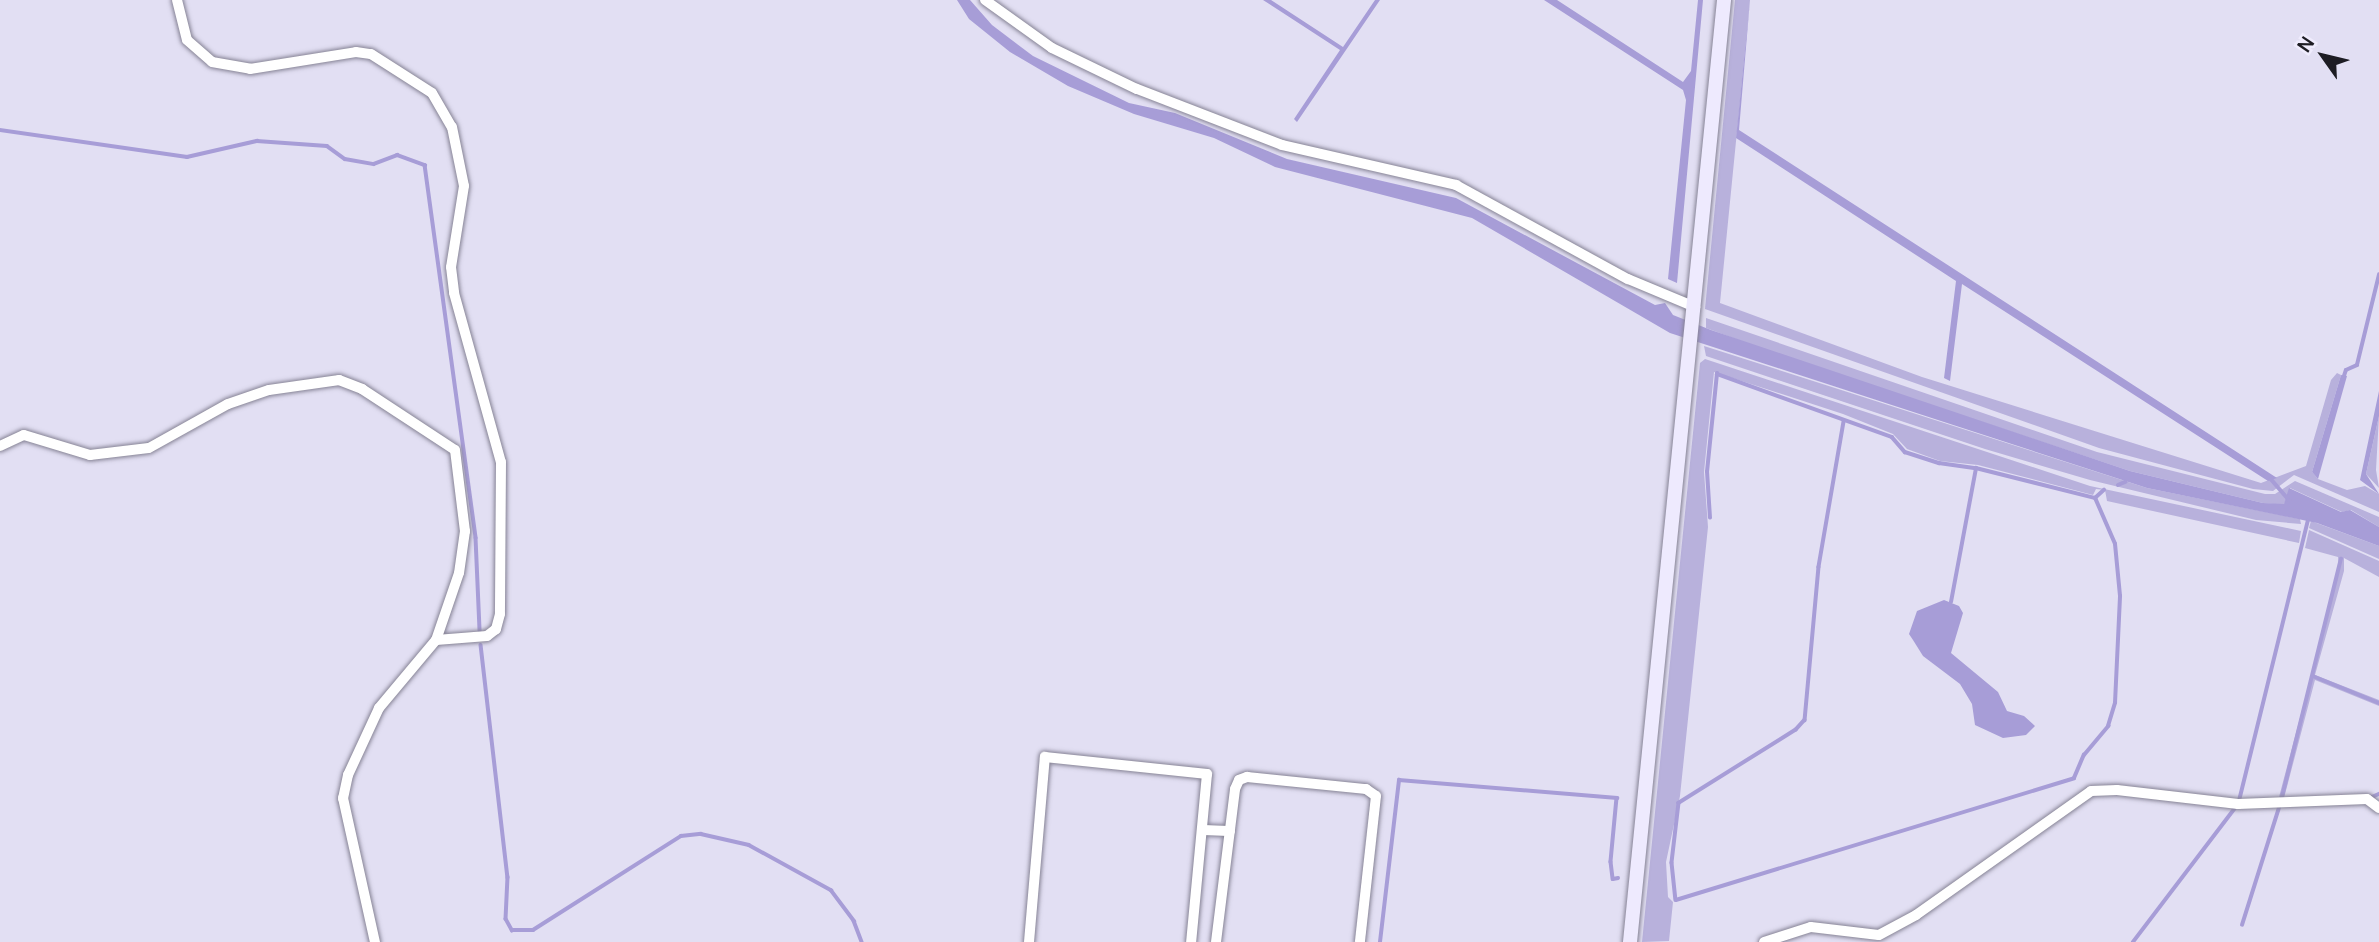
<!DOCTYPE html>
<html>
<head>
<meta charset="utf-8">
<style>
  body { margin:0 }
  #map { position:relative; width:2379px; height:942px; overflow:hidden; background:#e2dff3; font-family:Manrope,sans-serif }
  div>[style] { position:absolute }
  .green>* { inset:0; background:#b8b1dc }
  .water>* { inset:0; background:#a79dd7 }
  .stream>* { height:3.5px; margin:-1.75px; padding:0 1.75px; transform-origin:1.75px; border-radius:1.75px; background:#a79dd7 }
  .roads { filter:drop-shadow(0 0 2px #868395) drop-shadow(0 0 2px #868395) }
  .minor>* { height:10px; margin:-5px; padding:0 5px; transform-origin:5px; border-radius:5px; background:#fff }
  .secondary>* { height:14px; margin:-7px; padding:0 7px; transform-origin:7px; border-radius:7px; background:#eeeafe }
  span { translate:-50% -50%; white-space:nowrap; text-align:center; line-height:1.15; -webkit-text-stroke:6px #efecfd; paint-order:stroke }
  .north { position:absolute; left:2288px; top:21px; width:70px; height:70px; -webkit-text-stroke:5px #efecfd; paint-order:stroke; rotate:304deg; font-size:19px; font-weight:700; line-height:28px; text-align:center; color:#1d1c23 }
  .north::after { content:''; display:block; margin:auto; width:24px; height:32px; background:#1d1c23; clip-path:polygon(50% 0,100% 100%,50% 72%,0 100%) }
</style>
</head>
<body>
<div id="map">
  <div class="green">
    <div style="clip-path:polygon(1735px 0,1750px 0,1720px 303px,1922px 377px,2261px 483px,2306px 466px,2331px 380px,2337px 373px,2341px 375px,2312px 472px,2318px 479px,2347px 490px,2365px 486px,2379px 494px,2379px 512px,2294px 475px,2273px 491px,2253px 489px,2099px 448px,1705px 309px)"></div>
    <div style="clip-path:polygon(1706px 318px,2097px 452px,2265px 494px,2275px 494px,2295px 481px,2379px 517px,2379px 527px,2351px 510px,2342px 512px,2290px 488px,2284px 505px,2263px 503px,2130px 471px,1774px 353px,1706px 328px)"></div>
    <div style="clip-path:polygon(1704px 346px,2147px 488px,2300px 519px,2301px 524px,2256px 520px,2090px 480px,1985px 449px,1706px 356px)"></div>
    <div style="clip-path:polygon(1705px 359px,2090px 486px,2301px 531px,2299px 543px,2107px 501px,2105px 490px,2096px 489px,2093px 495px,1978px 465px,1940px 461px,1907px 449px,1893px 434px,1843px 414px,1714px 372px,1704px 472px,1708px 527px,1680px 796px,1666px 862px,1668px 897px,1673px 902px,1669px 941px,1642px 942px,1700px 363px)"></div>
    <div style="clip-path:polygon(2379px 416px,2376px 470px,2379px 488px,2366px 474px)"></div>
    <div style="clip-path:polygon(2311px 521px,2379px 546px,2379px 559px,2309px 528px)"></div>
    <div style="clip-path:polygon(2309px 530px,2379px 561px,2379px 577px,2344px 558px,2344px 571px,2315px 675px,2379px 700px,2379px 706px,2315px 680px,2284px 798px,2279px 797px,2339px 570px,2338px 557px,2305px 548px)"></div>
  </div>
  <div class="water">
    <div style="clip-path:polygon(957px 0,970px 0,992px 25px,1033px 56px,1129px 103px,1175px 113px,1287px 159px,1456px 198px,1655px 305px,1665px 303px,1673px 315px,1711px 330px,2130px 471px,2263px 503px,2284px 504px,2289px 488px,2341px 512px,2350px 510px,2379px 527px,2379px 546px,2317px 523px,2147px 488px,1670px 333px,1472px 218px,1275px 167px,1214px 138px,1134px 114px,1068px 86px,1010px 52px,969px 19px)"></div>
    <div style="clip-path:polygon(1263px 0,1271px 0,1343px 47px,1375px 0,1380px 0,1297px 122px,1294px 119px,1340px 50px)"></div>
    <div style="clip-path:polygon(1544px 0,1557px 0,1683px 82px,1691px 71px,1698px 0,1703px 0,1677px 283px,1668px 279px,1686px 100px,1683px 90px)"></div>
    <div style="clip-path:polygon(1750px 0,1739px 130px,2277px 478px,2268px 481px,1962px 284px,1950px 381px,1944px 378px,1956px 281px,1736px 138px)"></div>
    <div style="clip-path:polygon(2341px 375px,2347px 376px,2318px 479px,2312px 472px)"></div>
    <div style="clip-path:polygon(2379px 391px,2379px 416px,2366px 474px,2379px 494px,2360px 480px)"></div>
    <div style="clip-path:polygon(1944px 600px,1959px 606px,1963px 613px,1951px 653px,1998px 692px,2007px 711px,2024px 716px,2035px 726px,2026px 735px,2003px 738px,1975px 725px,1972px 704px,1960px 684px,1923px 656px,1913px 640px,1909px 634px,1917px 611px)"></div>
  </div>
  <div class="stream">
    <div style="left:0;top:130px;width:189px;rotate:8.2deg"></div>
    <div style="left:187px;top:157px;width:72px;rotate:-12.9deg"></div>
    <div style="left:257px;top:141px;width:70px;rotate:4.1deg"></div>
    <div style="left:327px;top:146px;width:22px;rotate:36deg"></div>
    <div style="left:345px;top:159px;width:29px;rotate:10deg"></div>
    <div style="left:374px;top:164px;width:25px;rotate:-21deg"></div>
    <div style="left:397px;top:155px;width:30px;rotate:20deg"></div>
    <div style="left:425px;top:165px;width:376px;rotate:82.2deg"></div>
    <div style="left:476px;top:538px;width:93px;rotate:87.5deg"></div>
    <div style="left:2343px;top:379px;width:9px;rotate:-72deg"></div>
    <div style="left:2346px;top:370px;width:12px;rotate:-24deg"></div>
    <div style="left:2357px;top:365px;width:93px;rotate:-76.3deg"></div>
    <div style="left:1844px;top:422px;width:147px;rotate:99.8deg"></div>
    <div style="left:1819px;top:567px;width:154px;rotate:95.2deg"></div>
    <div style="left:1805px;top:720px;width:13px;rotate:132deg"></div>
    <div style="left:1796px;top:730px;width:138px;rotate:148deg"></div>
    <div style="left:1679px;top:803px;width:60px;rotate:96.7deg"></div>
    <div style="left:1672px;top:863px;width:37px;rotate:84deg"></div>
    <div style="left:1676px;top:900px;width:416px;rotate:-17deg"></div>
    <div style="left:2074px;top:778px;width:25px;rotate:-67deg"></div>
    <div style="left:2084px;top:755px;width:38px;rotate:-50deg"></div>
    <div style="left:2108px;top:726px;width:24px;rotate:-73deg"></div>
    <div style="left:2115px;top:703px;width:107px;rotate:-87.3deg"></div>
    <div style="left:2120px;top:596px;width:52px;rotate:-95.5deg"></div>
    <div style="left:2115px;top:544px;width:50px;rotate:-113.5deg"></div>
    <div style="left:2095px;top:498px;width:12px;rotate:-42deg"></div>
    <div style="left:2271px;top:479px;width:28px;rotate:49deg"></div>
    <div style="left:2118px;top:485px;width:8px;rotate:-23deg"></div>
    <div style="left:1710px;top:518px;width:46px;rotate:-93.7deg"></div>
    <div style="left:1707px;top:472px;width:99px;rotate:-84.2deg"></div>
    <div style="left:1717px;top:374px;width:186px;rotate:19.8deg"></div>
    <div style="left:1892px;top:437px;width:20px;rotate:49deg"></div>
    <div style="left:1905px;top:452px;width:36px;rotate:18deg"></div>
    <div style="left:1939px;top:463px;width:37px;rotate:8deg"></div>
    <div style="left:1976px;top:468px;width:123px;rotate:14.1deg"></div>
    <div style="left:1951px;top:602px;width:136px;rotate:-79.4deg"></div>
    <div style="left:481px;top:645px;width:234px;rotate:83.4deg"></div>
    <div style="left:508px;top:877px;width:42px;rotate:92.7deg"></div>
    <div style="left:506px;top:919px;width:13px;rotate:61deg"></div>
    <div style="left:512px;top:930px;width:21px"></div>
    <div style="left:533px;top:930px;width:175px;rotate:-32.4deg"></div>
    <div style="left:681px;top:836px;width:20px;rotate:-6deg"></div>
    <div style="left:701px;top:834px;width:49px;rotate:12.9deg"></div>
    <div style="left:749px;top:845px;width:94px;rotate:28.8deg"></div>
    <div style="left:831px;top:890px;width:39px;rotate:53deg"></div>
    <div style="left:854px;top:921px;width:22px;rotate:69deg"></div>
    <div style="left:2313px;top:676px;width:71px;rotate:22.2deg"></div>
    <div style="left:2282px;top:797px;width:245px;rotate:-76.1deg"></div>
    <div style="left:2372px;top:797px;width:8px;rotate:-23deg"></div>
    <div style="left:2239px;top:801px;width:288px;rotate:-76.2deg"></div>
    <div style="left:2242px;top:925px;width:123px;rotate:-72.5deg"></div>
    <div style="left:1380px;top:942px;width:163px;rotate:-83.3deg"></div>
    <div style="left:1399px;top:780px;width:219px;rotate:4.7deg"></div>
    <div style="left:1617px;top:798px;width:64px;rotate:95.4deg"></div>
    <div style="left:1611px;top:862px;width:17px;rotate:83deg"></div>
    <div style="left:1613px;top:879px;width:5px;rotate:-11deg"></div>
    <div style="left:2133px;top:942px;width:170px;rotate:-52.7deg"></div>
  </div>
  <div class="roads">
    <div class="minor">
      <div style="left:177px;top:0;width:41px;rotate:76deg"></div>
      <div style="left:187px;top:40px;width:33px;rotate:41deg"></div>
      <div style="left:212px;top:62px;width:39px;rotate:10deg"></div>
      <div style="left:250px;top:69px;width:107px;rotate:-9.1deg"></div>
      <div style="left:356px;top:52px;width:15px;rotate:8deg"></div>
      <div style="left:371px;top:54px;width:72px;rotate:32.6deg"></div>
      <div style="left:432px;top:93px;width:39px;rotate:60deg"></div>
      <div style="left:452px;top:127px;width:60px;rotate:78.5deg"></div>
      <div style="left:464px;top:186px;width:82px;rotate:99.1deg"></div>
      <div style="left:451px;top:267px;width:26px;rotate:83deg"></div>
      <div style="left:454px;top:293px;width:175px;rotate:74.5deg"></div>
      <div style="left:501px;top:462px;width:152px;rotate:90.4deg"></div>
      <div style="left:500px;top:614px;width:16px;rotate:105deg"></div>
      <div style="left:496px;top:629px;width:11px;rotate:142deg"></div>
      <div style="left:487px;top:636px;width:51px;rotate:175.5deg"></div>
      <div style="left:985px;top:0;width:82px;rotate:35.6deg"></div>
      <div style="left:1052px;top:48px;width:94px;rotate:25.8deg"></div>
      <div style="left:1137px;top:89px;width:155px;rotate:21.1deg"></div>
      <div style="left:1282px;top:145px;width:179px;rotate:12.9deg"></div>
      <div style="left:1456px;top:185px;width:196px;rotate:28.7deg"></div>
      <div style="left:1628px;top:279px;width:73px;rotate:22.7deg"></div>
      <div style="left:0;top:446px;width:26px;rotate:-25deg"></div>
      <div style="left:24px;top:435px;width:69px;rotate:16.9deg"></div>
      <div style="left:90px;top:455px;width:59px;rotate:-6.8deg"></div>
      <div style="left:149px;top:448px;width:90px;rotate:-29.1deg"></div>
      <div style="left:228px;top:404px;width:43px;rotate:-18.9deg"></div>
      <div style="left:269px;top:390px;width:71px;rotate:-8.1deg"></div>
      <div style="left:339px;top:380px;width:25px;rotate:21deg"></div>
      <div style="left:362px;top:389px;width:111px;rotate:33.3deg"></div>
      <div style="left:455px;top:450px;width:82px;rotate:83deg"></div>
      <div style="left:465px;top:531px;width:42px;rotate:98.1deg"></div>
      <div style="left:459px;top:573px;width:71px;rotate:108.9deg"></div>
      <div style="left:436px;top:640px;width:89px;rotate:130deg"></div>
      <div style="left:379px;top:708px;width:74px;rotate:114.8deg"></div>
      <div style="left:348px;top:775px;width:24px;rotate:102deg"></div>
      <div style="left:343px;top:798px;width:148px;rotate:77.5deg"></div>
      <div style="left:1202px;top:830px;width:28px;rotate:2deg"></div>
      <div style="left:1029px;top:942px;width:186px;rotate:-85.1deg"></div>
      <div style="left:1045px;top:757px;width:163px;rotate:6deg"></div>
      <div style="left:1207px;top:774px;width:169px;rotate:95.4deg"></div>
      <div style="left:1216px;top:942px;width:154px;rotate:-82.9deg"></div>
      <div style="left:1235px;top:789px;width:10px;rotate:-66deg"></div>
      <div style="left:1239px;top:780px;width:9px;rotate:-21deg"></div>
      <div style="left:1247px;top:777px;width:120px;rotate:5.8deg"></div>
      <div style="left:1366px;top:789px;width:12px;rotate:35deg"></div>
      <div style="left:1376px;top:796px;width:147px;rotate:96.3deg"></div>
      <div style="left:1764px;top:942px;width:49px;rotate:-17.7deg"></div>
      <div style="left:1811px;top:927px;width:68px;rotate:6.7deg"></div>
      <div style="left:1879px;top:935px;width:42px;rotate:-28.4deg"></div>
      <div style="left:1916px;top:915px;width:214px;rotate:-35.3deg"></div>
      <div style="left:2091px;top:791px;width:26px;rotate:-2deg"></div>
      <div style="left:2117px;top:790px;width:122px;rotate:6.6deg"></div>
      <div style="left:2238px;top:804px;width:129px;rotate:-2.2deg"></div>
      <div style="left:2367px;top:799px;width:15px;rotate:37deg"></div>
    </div>
    <div class="secondary">
      <div style="left:1630px;top:942px;width:947px;rotate:-84.3deg"></div>
    </div>
  </div>
  <div class="north">N</div>
</div>
</body>
</html>
